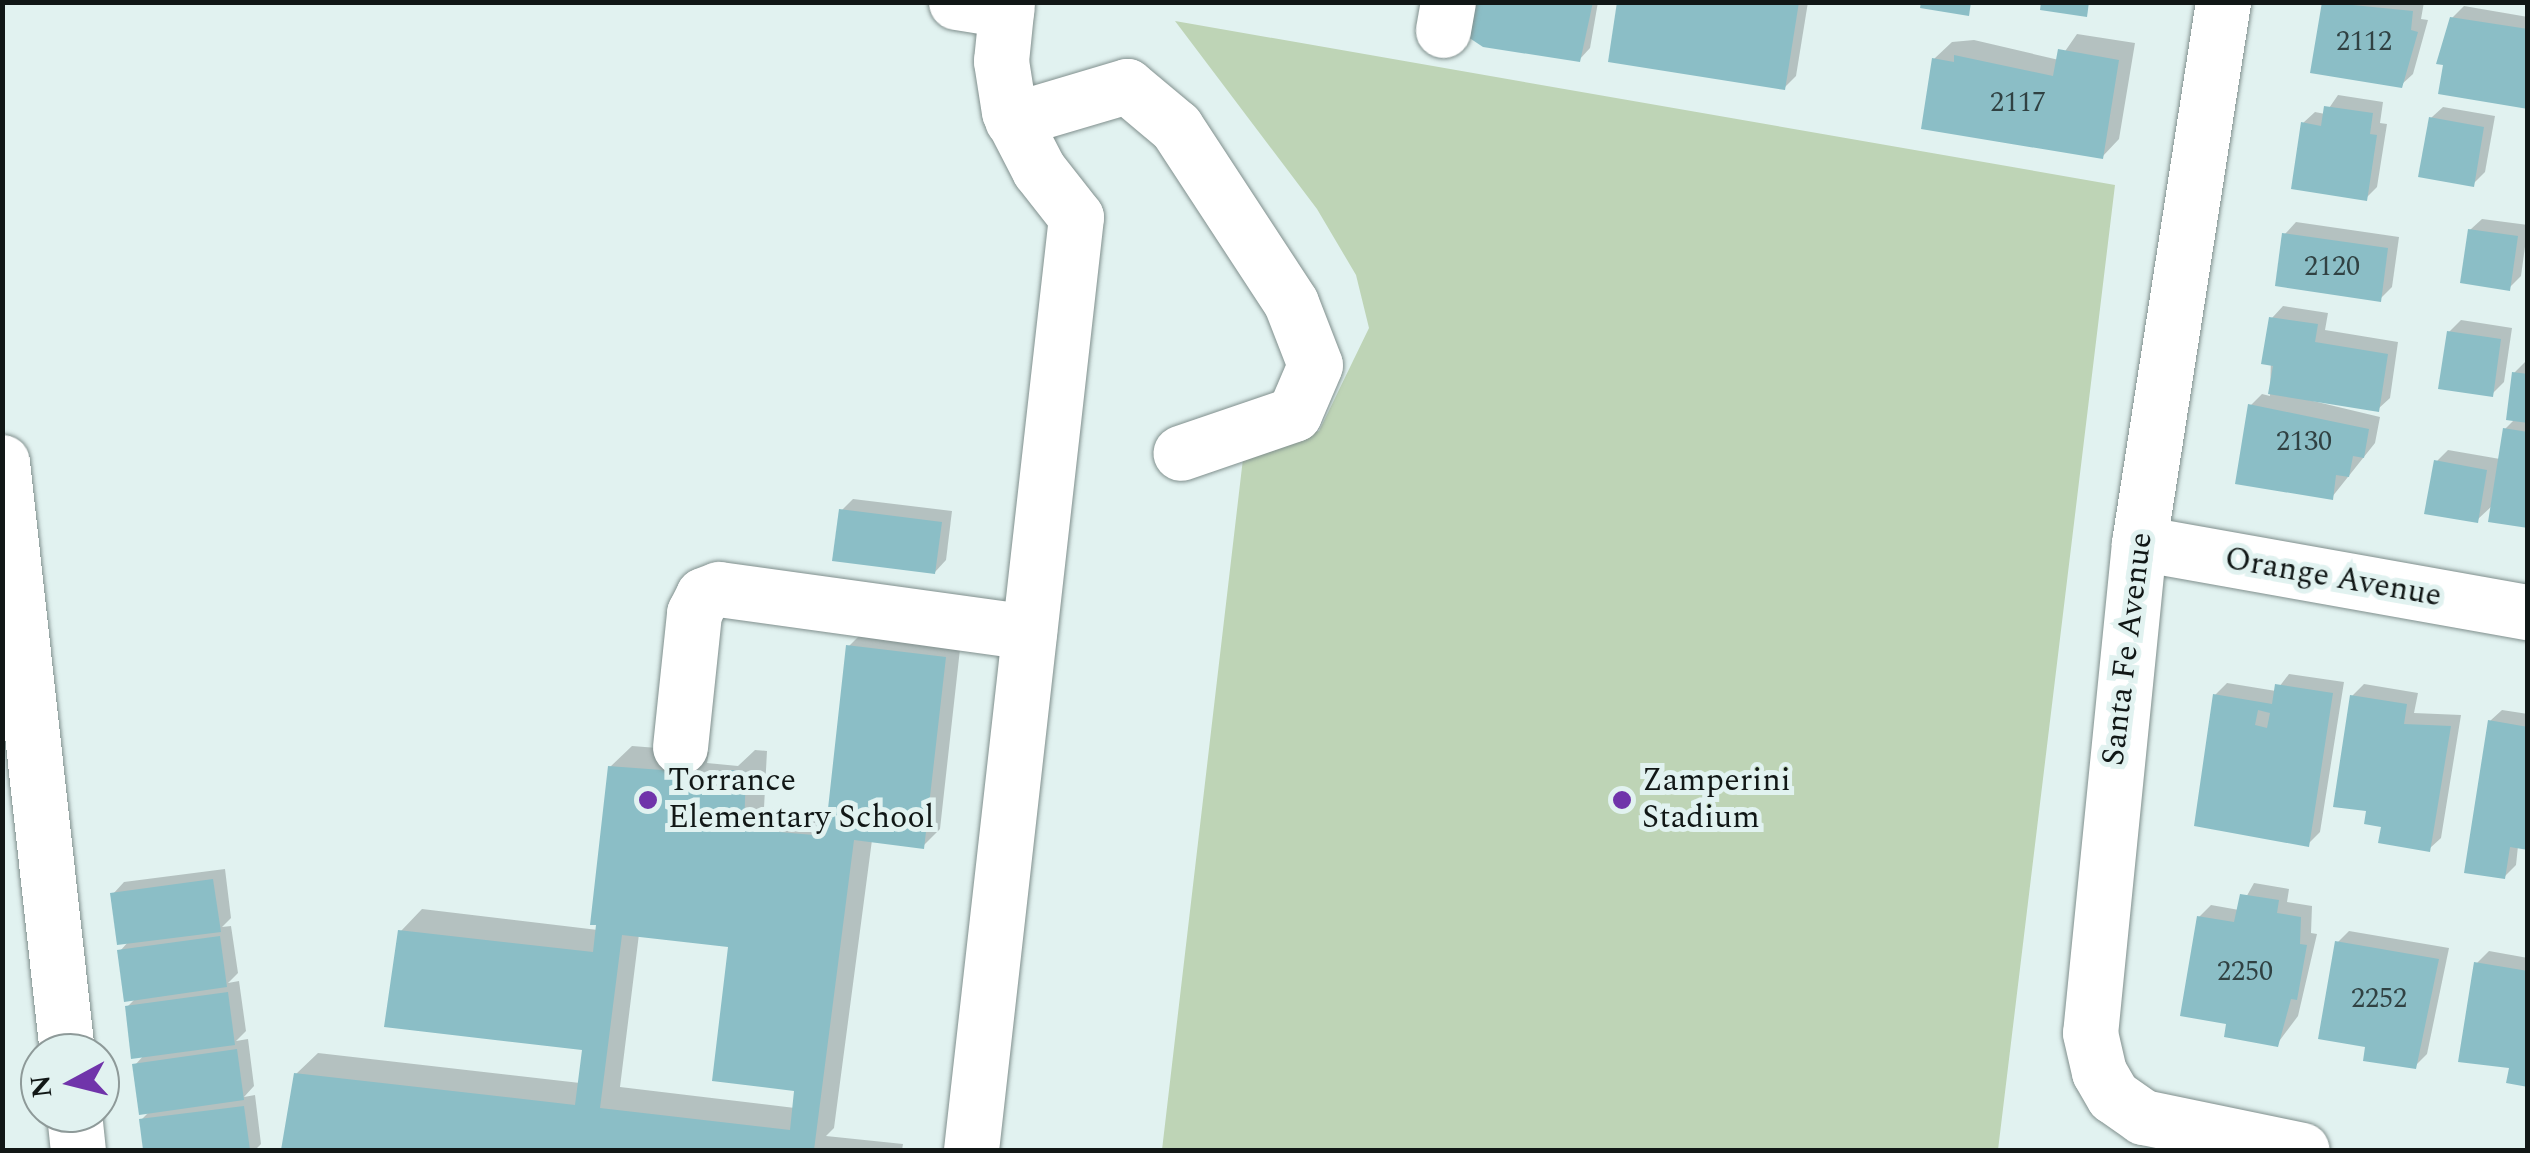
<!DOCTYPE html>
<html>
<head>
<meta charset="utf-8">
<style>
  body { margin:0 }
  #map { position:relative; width:2530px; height:1153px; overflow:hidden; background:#e1f2f0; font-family:Spectral,serif }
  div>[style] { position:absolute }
  .green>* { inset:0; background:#bed4b6 }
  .shadow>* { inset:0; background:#0003 }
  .building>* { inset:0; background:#8bbec6 }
  .roads { filter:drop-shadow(0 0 2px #808f8d) drop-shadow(0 0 2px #808f8d) }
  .minor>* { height:55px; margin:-27.5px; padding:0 27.5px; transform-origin:27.5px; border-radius:27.5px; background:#fff }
  .dots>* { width:28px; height:28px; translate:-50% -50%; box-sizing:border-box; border:5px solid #e1f2f0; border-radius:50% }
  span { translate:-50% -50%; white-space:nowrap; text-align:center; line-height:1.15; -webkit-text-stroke:10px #e1f2f0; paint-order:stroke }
  .number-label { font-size:28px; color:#304142 }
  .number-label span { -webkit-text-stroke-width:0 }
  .street-label { font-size:32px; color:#111716 }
  .poi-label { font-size:32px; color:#111716 }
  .left { translate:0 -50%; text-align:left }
  .frame { position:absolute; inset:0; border:5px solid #111716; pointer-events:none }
  .north { position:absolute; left:20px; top:1033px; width:100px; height:100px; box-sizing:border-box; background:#e1f2f0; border:2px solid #8e9a99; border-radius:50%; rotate:263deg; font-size:28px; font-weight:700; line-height:40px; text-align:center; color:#111716 }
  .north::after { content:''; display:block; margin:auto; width:35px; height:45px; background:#7034aa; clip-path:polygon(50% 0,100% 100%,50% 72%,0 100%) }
</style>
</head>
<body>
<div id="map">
  <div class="green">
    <div style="clip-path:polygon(1175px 21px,2115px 185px,1998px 1150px,1162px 1150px,1244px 450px,1319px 431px,1369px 328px,1356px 275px,1317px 209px)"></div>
  </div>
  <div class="shadow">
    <div style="clip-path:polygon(1472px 2px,1598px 2px,1590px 48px,1579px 60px)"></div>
    <div style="clip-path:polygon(1620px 2px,1808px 2px,1796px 76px,1784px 88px)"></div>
    <div style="clip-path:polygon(2324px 2px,2424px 2px,2421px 19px,2428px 20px,2413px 74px,2401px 85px)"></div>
    <div style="clip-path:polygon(2464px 6px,2528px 17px,2528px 106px,2452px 18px)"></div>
    <div style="clip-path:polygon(2077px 34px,2135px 43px,2119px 139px,2102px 157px,1934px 59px,1952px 42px,1974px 40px,2059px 60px)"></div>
    <div style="clip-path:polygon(2338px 95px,2383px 102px,2380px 123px,2387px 124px,2377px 187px,2366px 198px,2303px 123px,2315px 112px,2325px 114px)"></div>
    <div style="clip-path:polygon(2443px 107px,2495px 116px,2485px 172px,2473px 184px,2431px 118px)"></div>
    <div style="clip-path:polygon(2482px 219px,2528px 225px,2521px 276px,2509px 288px,2470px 230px)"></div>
    <div style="clip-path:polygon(2296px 222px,2399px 237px,2392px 287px,2380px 299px,2285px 234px)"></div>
    <div style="clip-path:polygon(2283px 306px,2328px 313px,2325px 330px,2398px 342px,2390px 398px,2378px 409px,2288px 395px,2380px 417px,2375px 443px,2332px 497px,2250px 406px,2262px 394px,2270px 396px,2272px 318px)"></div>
    <div style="clip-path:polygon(2461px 320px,2512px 328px,2504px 382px,2492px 394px,2449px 332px)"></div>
    <div style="clip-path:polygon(2526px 361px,2528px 526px,2493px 505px,2477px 520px,2436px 462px,2448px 450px,2500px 459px,2505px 429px,2515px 419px,2514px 373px)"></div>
    <div style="clip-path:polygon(853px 499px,952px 511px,946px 560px,935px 572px,841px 511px)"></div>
    <div style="clip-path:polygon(evenodd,860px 635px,961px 640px,940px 829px,923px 846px,872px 840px,834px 1128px,826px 1136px,903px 1144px,902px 1150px,284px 1150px,296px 1074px,318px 1053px,580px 1083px,584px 1048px,401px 931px,422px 909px,598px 930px,610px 767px,632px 746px,709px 752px,707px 763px,738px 766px,755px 750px,767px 751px,764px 808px,830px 815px,849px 646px,860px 635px,639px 934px,730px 945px,797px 1088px,795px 1108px,620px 1087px,639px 934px)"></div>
    <div style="clip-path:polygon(2289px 674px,2344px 682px,2320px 832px,2308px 844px,2215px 695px,2227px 683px,2276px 691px)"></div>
    <div style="clip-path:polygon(2364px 684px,2418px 693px,2414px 713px,2461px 715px,2441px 838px,2429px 849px,2368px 809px,2352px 696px)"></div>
    <div style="clip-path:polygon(2502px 710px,2528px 714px,2528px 847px,2518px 846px,2516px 865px,2504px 877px,2490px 721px)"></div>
    <div style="clip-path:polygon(225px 869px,231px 918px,222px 927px,231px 926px,238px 973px,228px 983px,239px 981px,246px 1031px,236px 1041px,248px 1039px,254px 1086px,244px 1097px,255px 1095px,261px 1144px,255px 1150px,146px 1150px,141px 1120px,150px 1111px,135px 1065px,145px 1054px,127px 1007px,137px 997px,120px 951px,129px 941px,113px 894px,124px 882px)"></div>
    <div style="clip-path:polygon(2254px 883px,2289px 889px,2287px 902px,2312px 906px,2311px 933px,2317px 934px,2298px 1016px,2277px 1044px,2229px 1022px,2199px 917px,2211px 905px,2239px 910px)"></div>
    <div style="clip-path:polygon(2349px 931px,2449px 948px,2427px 1054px,2415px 1066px,2368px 1045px,2337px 943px)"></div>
    <div style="clip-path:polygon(2489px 951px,2528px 958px,2528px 1084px,2512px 1065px,2477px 963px)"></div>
  </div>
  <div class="building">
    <div style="clip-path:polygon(1470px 2px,1593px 2px,1580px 62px,1483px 47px,1465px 35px)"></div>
    <div style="clip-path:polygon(1617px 2px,1799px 2px,1785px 90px,1608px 62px)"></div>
    <div style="clip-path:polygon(1921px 2px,1971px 2px,1969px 16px,1920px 8px)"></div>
    <div style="clip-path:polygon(2041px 2px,2089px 2px,2087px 17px,2040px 10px)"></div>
    <div style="clip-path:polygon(2322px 2px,2413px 11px,2411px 30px,2418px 32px,2402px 88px,2310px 73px)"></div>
    <div style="clip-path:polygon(2450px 17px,2528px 29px,2528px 109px,2438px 94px,2443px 65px,2436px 64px)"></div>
    <div style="clip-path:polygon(2058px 49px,2119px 60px,2103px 159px,1921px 129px,1932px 58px,1954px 62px,1954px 55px,2053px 76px)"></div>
    <div style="clip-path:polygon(2324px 106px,2373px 113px,2370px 134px,2377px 135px,2367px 201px,2291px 189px,2301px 122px,2321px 126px)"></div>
    <div style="clip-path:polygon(2429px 117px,2484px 127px,2474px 187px,2418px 177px)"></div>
    <div style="clip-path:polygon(2468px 229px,2518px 236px,2510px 291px,2460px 283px)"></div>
    <div style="clip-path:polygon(2282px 233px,2388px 248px,2381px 302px,2275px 286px)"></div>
    <div style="clip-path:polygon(2269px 317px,2318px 324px,2315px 342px,2388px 354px,2379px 412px,2268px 394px,2273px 366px,2261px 364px)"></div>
    <div style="clip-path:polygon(2447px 331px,2501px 339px,2493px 397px,2438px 389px)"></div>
    <div style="clip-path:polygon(2512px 372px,2528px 374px,2528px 423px,2506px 420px)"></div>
    <div style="clip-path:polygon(2248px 404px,2369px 429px,2364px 458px,2353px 456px,2349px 477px,2336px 475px,2333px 500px,2235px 484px)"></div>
    <div style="clip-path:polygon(2503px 428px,2528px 432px,2528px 528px,2488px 522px)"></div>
    <div style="clip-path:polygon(2434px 460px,2487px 470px,2478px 523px,2424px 514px)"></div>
    <div style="clip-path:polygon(839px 509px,942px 522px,935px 574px,832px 561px)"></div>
    <div style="clip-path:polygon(evenodd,846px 645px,946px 657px,924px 849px,854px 840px,814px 1150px,281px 1150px,294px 1073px,575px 1105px,582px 1050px,384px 1027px,398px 930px,593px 952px,596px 925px,590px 925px,608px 766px,689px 772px,687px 784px,728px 789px,731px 770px,746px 772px,744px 829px,825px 836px,846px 645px,622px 935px,728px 947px,712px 1081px,794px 1091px,790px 1130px,600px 1108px,622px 935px)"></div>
    <div style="clip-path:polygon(evenodd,2275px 684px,2333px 693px,2309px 847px,2194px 826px,2213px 694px,2272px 704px,2275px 684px,2258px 710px,2270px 713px,2267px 728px,2255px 725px,2258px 710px)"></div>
    <div style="clip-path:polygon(2350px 695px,2407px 704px,2404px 724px,2451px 726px,2430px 852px,2378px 843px,2381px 827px,2364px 824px,2366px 811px,2333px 807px)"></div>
    <div style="clip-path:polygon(2488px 720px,2528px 727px,2528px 850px,2510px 847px,2505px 879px,2464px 873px)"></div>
    <div style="clip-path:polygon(213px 879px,221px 932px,117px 945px,110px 893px)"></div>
    <div style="clip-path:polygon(2240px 894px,2279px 900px,2277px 913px,2301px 917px,2300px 944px,2307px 945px,2297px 1000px,2291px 999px,2278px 1047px,2224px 1037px,2226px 1024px,2180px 1016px,2197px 916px,2234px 922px)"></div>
    <div style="clip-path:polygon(220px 936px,227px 987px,124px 1002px,117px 950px)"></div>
    <div style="clip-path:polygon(2335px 941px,2439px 959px,2416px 1069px,2363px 1061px,2365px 1047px,2318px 1039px)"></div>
    <div style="clip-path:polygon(2474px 962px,2528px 971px,2528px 1087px,2506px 1083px,2509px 1068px,2458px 1062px)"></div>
    <div style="clip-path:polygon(228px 992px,235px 1045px,131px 1059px,125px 1006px)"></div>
    <div style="clip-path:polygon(237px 1049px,244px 1100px,139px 1115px,132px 1064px)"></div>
    <div style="clip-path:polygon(244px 1106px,250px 1150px,143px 1150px,139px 1119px)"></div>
  </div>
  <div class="roads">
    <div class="minor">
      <div style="left:956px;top:2px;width:51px;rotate:9.1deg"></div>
      <div style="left:2223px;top:2px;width:547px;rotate:98.83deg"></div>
      <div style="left:2139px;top:543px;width:492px;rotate:95.7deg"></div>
      <div style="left:2090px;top:1033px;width:40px;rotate:77deg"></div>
      <div style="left:2099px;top:1072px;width:28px;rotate:60deg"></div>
      <div style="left:2113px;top:1096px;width:37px;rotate:35deg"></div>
      <div style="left:2143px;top:1117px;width:162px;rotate:11.7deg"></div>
      <div style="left:1443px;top:30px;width:28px;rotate:-80deg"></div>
      <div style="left:1012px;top:120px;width:120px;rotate:-16.5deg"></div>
      <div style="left:1127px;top:86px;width:64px;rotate:39.9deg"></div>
      <div style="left:1176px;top:127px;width:210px;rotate:56.8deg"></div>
      <div style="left:1291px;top:303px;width:66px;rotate:68.8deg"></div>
      <div style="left:1315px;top:365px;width:53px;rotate:113.2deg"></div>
      <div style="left:1294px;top:414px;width:120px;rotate:161.1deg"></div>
      <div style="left:2px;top:462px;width:595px;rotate:83.72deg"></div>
      <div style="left:2139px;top:543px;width:395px;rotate:10.1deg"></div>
      <div style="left:680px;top:747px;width:135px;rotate:-84deg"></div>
      <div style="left:694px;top:613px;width:20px;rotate:-63deg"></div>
      <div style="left:703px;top:595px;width:17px;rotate:-21deg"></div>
      <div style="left:719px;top:589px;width:313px;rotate:7.9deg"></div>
      <div style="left:74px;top:1113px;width:37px;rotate:84deg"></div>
      <div style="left:971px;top:1150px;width:939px;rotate:-83.58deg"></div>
      <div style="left:1076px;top:217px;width:60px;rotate:-128.2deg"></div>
      <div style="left:1039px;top:170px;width:65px;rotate:-117.3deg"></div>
      <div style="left:1009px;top:112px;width:52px;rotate:-98.9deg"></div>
      <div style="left:1001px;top:61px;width:59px;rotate:-84.2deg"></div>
    </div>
  </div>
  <div class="dots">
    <div style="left:648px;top:800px;background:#7034aa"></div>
    <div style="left:1622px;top:800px;background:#7034aa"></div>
  </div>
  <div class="number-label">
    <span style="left:2364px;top:42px">2112</span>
    <span style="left:2018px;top:103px">2117</span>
    <span style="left:2332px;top:267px">2120</span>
    <span style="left:2304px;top:442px">2130</span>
    <span style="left:2245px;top:972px">2250</span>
    <span style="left:2379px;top:999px">2252</span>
  </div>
  <div class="street-label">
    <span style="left:2333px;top:578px;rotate:10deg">Orange Avenue</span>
    <span style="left:2128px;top:649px;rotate:-83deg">Santa Fe Avenue</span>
  </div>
  <div class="poi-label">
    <span class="left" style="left:668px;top:800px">Torrance<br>Elementary School</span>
    <span class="left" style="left:1642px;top:800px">Zamperini<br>Stadium</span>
  </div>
  <div class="frame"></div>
  <div class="north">N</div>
</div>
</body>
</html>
